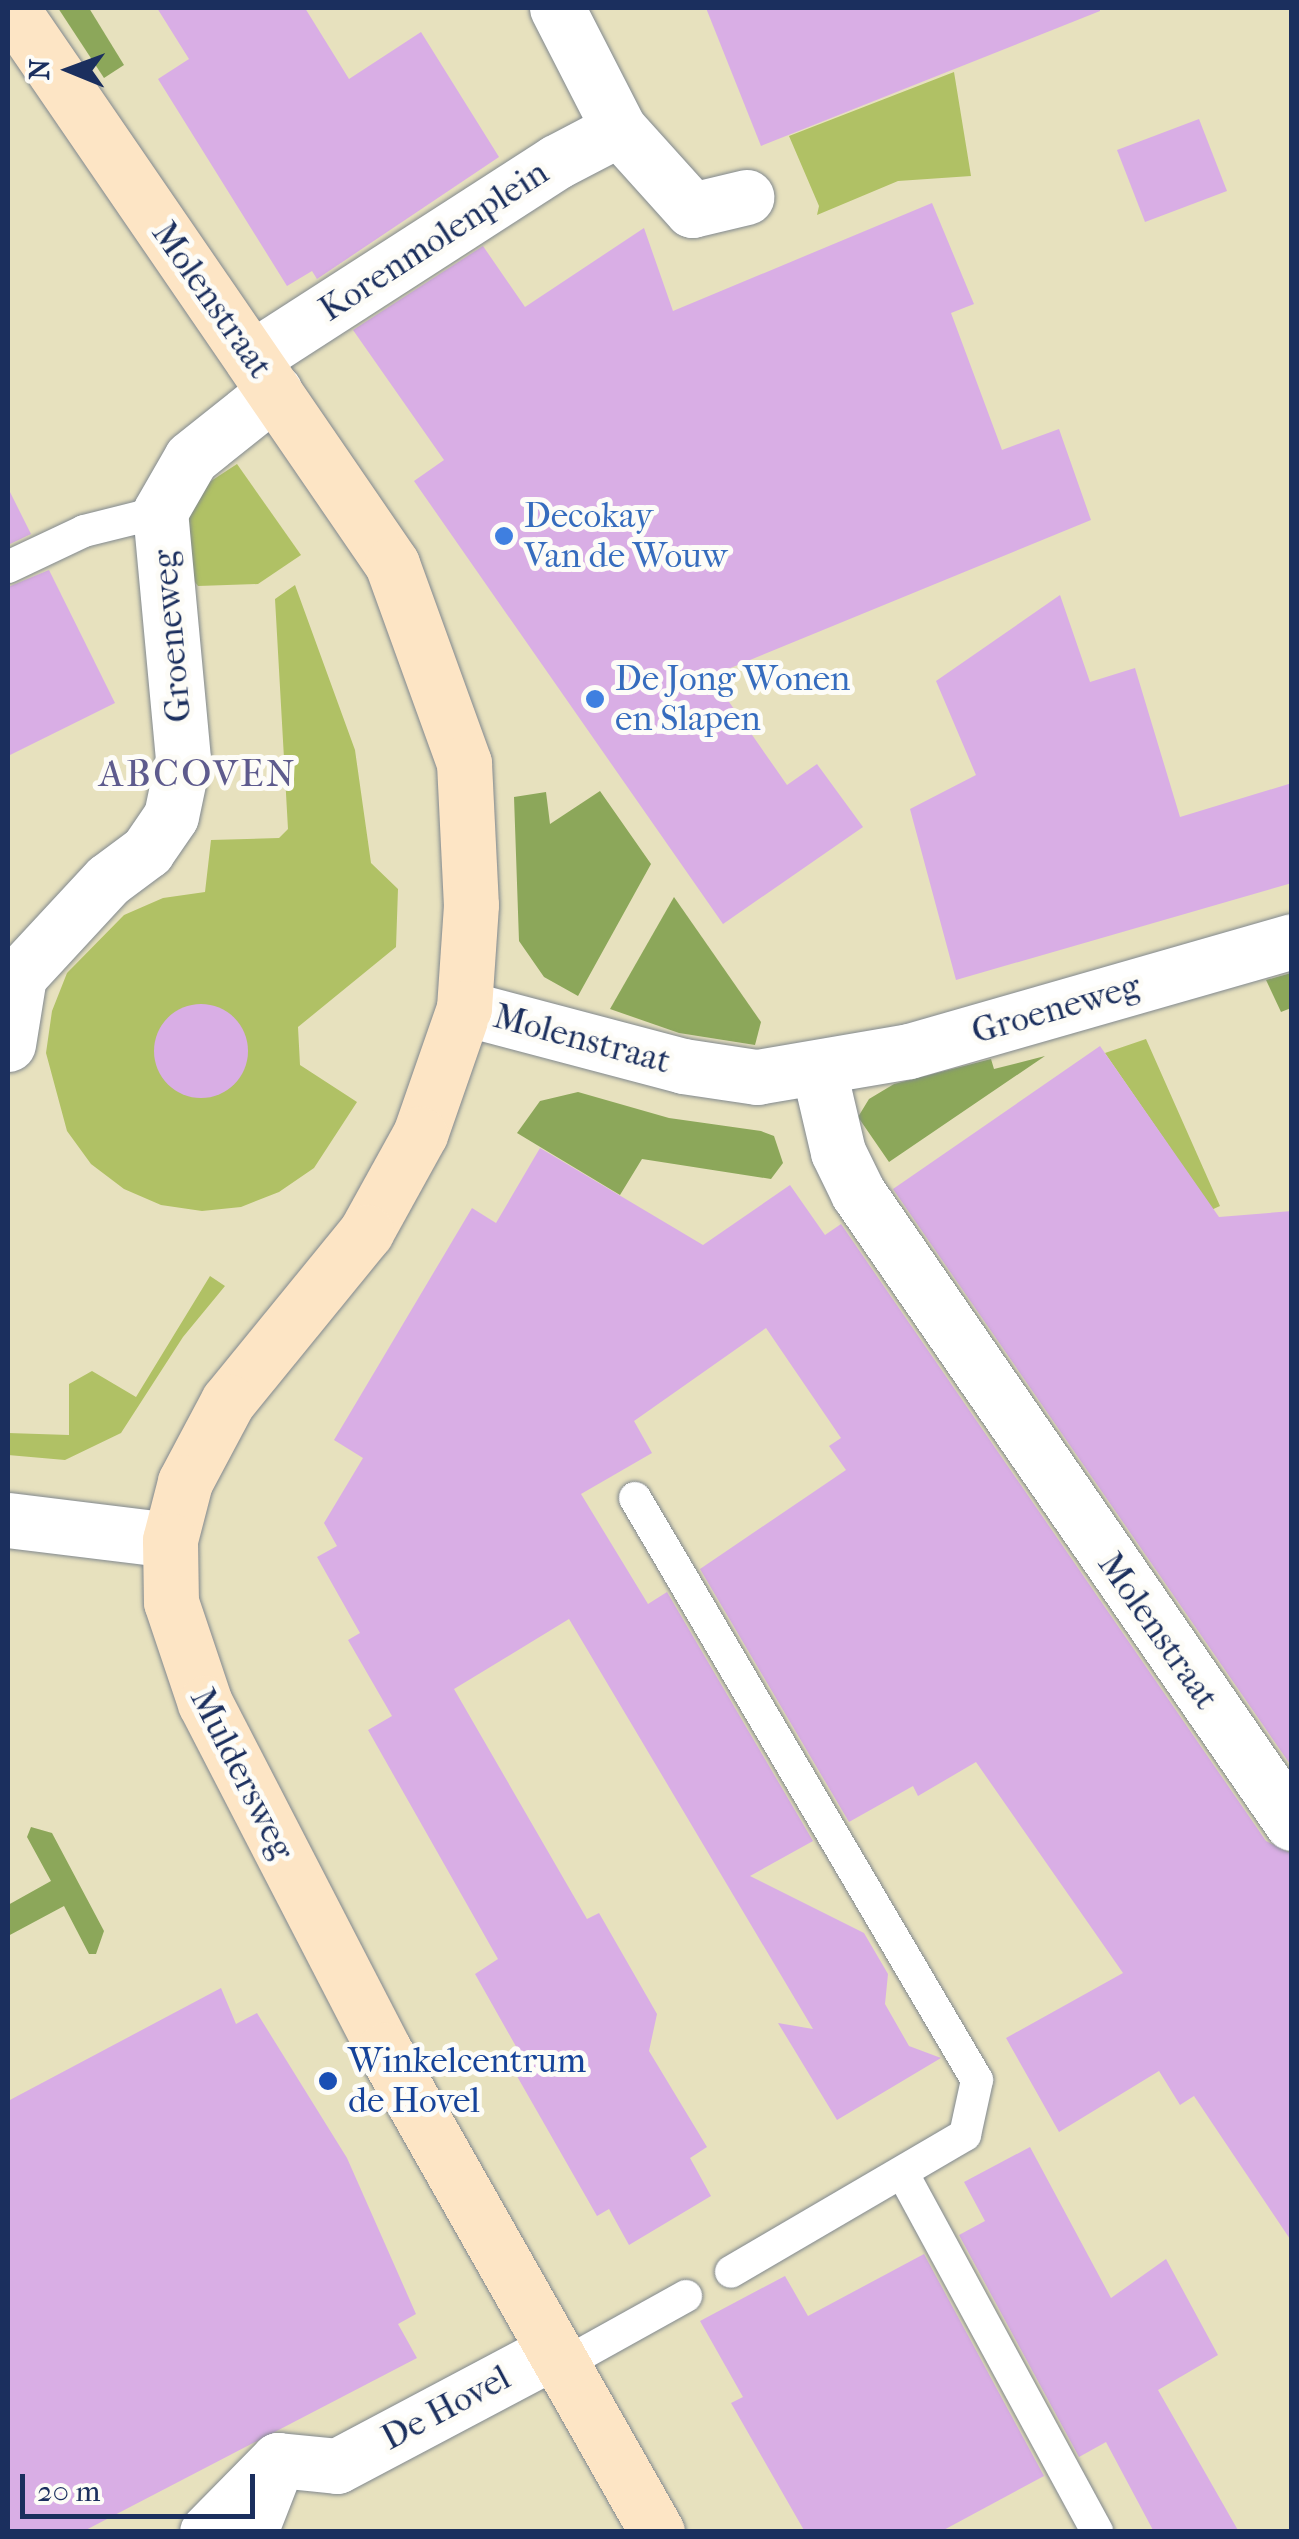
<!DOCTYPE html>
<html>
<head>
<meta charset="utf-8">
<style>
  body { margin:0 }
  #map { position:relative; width:1299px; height:2539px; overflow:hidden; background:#e7e1be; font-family:"IM FELL French Canon",serif }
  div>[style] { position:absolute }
  .green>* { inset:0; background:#b0c165 }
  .forest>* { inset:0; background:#8ca75a }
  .building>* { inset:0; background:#d9aee5 }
  .round { border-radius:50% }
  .roads { filter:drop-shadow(0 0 2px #81888e) drop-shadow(0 0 2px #81888e) }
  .lane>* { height:32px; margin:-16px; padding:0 16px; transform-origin:16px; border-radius:16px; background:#fff }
  .street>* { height:55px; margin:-27.5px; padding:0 27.5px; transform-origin:27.5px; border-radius:27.5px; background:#fff }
  .secondary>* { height:55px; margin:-27.5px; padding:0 27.5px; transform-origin:27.5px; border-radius:27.5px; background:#fde5c5 }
  .dots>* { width:28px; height:28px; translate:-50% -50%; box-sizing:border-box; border:5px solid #fdfcf7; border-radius:50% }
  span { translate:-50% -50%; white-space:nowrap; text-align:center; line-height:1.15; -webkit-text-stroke:10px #fdfcf7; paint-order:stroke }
  .street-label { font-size:35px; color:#1b2f5e }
  .shop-label { font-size:35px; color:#366cbe }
  .left { translate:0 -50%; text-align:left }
  .transit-label { font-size:35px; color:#164399 }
  .neighbourhood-label { font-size:38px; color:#5e5b8d; letter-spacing:2.5px }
  .frame { position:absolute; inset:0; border:10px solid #1b2f5e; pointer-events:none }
  .north { position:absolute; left:20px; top:20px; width:100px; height:100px; -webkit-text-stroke:8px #fdfcf7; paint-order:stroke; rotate:271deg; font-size:28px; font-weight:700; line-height:40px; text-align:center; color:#1b2f5e }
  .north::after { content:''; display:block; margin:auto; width:35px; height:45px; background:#1b2f5e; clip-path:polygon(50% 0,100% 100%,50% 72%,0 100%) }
  .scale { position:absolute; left:20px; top:2474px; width:235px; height:45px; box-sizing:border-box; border:5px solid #1b2f5e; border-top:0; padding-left:12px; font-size:30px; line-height:35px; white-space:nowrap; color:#1b2f5e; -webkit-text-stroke:8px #fdfcf7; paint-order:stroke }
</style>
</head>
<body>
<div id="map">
  <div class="green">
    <div style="clip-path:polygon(954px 72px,971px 176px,898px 181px,817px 215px,819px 206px,789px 136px)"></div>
    <div style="clip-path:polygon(237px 464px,301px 555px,258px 584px,198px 586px,191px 577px,189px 510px,208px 483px)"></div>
    <div style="clip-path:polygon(295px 585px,355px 750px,371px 863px,398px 889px,396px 947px,298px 1027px,300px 1065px,357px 1102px,314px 1168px,279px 1192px,241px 1207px,202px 1211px,161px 1205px,124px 1189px,91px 1164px,67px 1131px,46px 1053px,52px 1011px,67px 973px,124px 915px,163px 898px,205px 892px,211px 840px,279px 838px,288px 829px,275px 599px)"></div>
    <div style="clip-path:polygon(1146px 1039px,1220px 1206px,1200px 1215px,1171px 1149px,1105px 1053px)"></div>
    <div style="clip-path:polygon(210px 1276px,225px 1286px,183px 1337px,121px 1433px,65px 1460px,8px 1455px,8px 1433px,69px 1435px,69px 1384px,92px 1371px,136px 1397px)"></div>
  </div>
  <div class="forest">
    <div style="clip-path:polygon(58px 8px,89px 8px,124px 65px,104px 78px)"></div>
    <div style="clip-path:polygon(600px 791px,651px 864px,578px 996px,544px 977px,519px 941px,514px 797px,546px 792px,550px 824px)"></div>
    <div style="clip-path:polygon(674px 897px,761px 1022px,755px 1045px,679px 1033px,610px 1009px)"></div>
    <div style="clip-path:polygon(1291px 973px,1291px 1008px,1281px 1012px,1266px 980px)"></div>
    <div style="clip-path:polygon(1045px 1056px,889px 1162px,858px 1117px,869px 1099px,894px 1084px,991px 1059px,994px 1069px)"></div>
    <div style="clip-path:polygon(578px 1092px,669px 1118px,761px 1131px,774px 1136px,783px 1163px,771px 1179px,642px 1159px,620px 1195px,517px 1133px,540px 1101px)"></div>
    <div style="clip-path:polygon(31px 1827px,52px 1833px,104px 1931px,96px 1954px,89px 1954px,64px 1906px,8px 1936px,8px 1905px,51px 1881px,27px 1837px)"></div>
  </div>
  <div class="building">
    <div style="clip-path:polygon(157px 8px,305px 8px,349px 79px,421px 32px,499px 157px,317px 279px,312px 271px,287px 286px,158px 79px,189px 59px)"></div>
    <div style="clip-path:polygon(706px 8px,1100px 8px,1100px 11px,761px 146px)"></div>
    <div style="clip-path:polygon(1199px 119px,1227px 191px,1145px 222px,1117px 150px)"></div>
    <div style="clip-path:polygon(932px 203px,974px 304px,951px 313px,1002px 450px,1059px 429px,1091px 520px,711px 676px,787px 785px,817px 764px,863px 827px,723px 924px,414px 481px,444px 460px,353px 330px,483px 246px,525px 307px,644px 228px,673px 311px)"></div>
    <div style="clip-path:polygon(8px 488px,31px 534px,8px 545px)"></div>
    <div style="clip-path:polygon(49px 570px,115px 703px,8px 756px,8px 587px)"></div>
    <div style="clip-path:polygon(1060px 595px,1090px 682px,1135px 668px,1180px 817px,1292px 783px,1292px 883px,956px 980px,910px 809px,976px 775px,936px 681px)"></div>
    <div class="round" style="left:154px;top:1004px;width:94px;height:94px"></div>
    <div style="clip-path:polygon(1100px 1046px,1219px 1217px,1292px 1211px,1292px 1767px,893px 1189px)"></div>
    <div style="clip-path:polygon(540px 1148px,703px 1245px,790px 1185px,825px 1235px,841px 1224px,1266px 1841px,1292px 1854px,1292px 2242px,1194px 2096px,1180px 2105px,1159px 2071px,1059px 2132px,1006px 2038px,1123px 1973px,976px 1762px,918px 1796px,913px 1786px,849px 1822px,700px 1569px,846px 1470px,829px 1446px,841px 1438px,766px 1328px,634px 1421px,652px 1453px,581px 1494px,648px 1604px,667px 1592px,813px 1841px,750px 1876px,864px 1933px,888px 1974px,885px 2004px,909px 2046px,941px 2058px,837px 2120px,778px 2023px,813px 2029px,569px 1619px,454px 1689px,587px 1919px,599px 1913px,657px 2014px,649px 2051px,707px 2147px,690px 2158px,711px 2196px,629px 2245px,609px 2209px,597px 2216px,506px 2057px,518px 2050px,475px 1974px,498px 1959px,368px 1730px,392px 1716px,348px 1640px,360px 1633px,317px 1557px,337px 1546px,324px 1523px,363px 1458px,334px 1440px,472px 1208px,496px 1223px)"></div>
    <div style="clip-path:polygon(221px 1988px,236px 2024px,257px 2013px,347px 2158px,416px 2314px,398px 2324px,417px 2358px,82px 2532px,8px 2532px,8px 2101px)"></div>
    <div style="clip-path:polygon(1030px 2147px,1111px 2298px,1166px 2259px,1218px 2355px,1158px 2390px,1239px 2532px,1154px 2532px,1106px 2442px,1079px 2457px,959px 2235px,985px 2221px,964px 2182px)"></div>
    <div style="clip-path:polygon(924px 2254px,1044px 2476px,940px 2532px,805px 2532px,731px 2403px,743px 2397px,700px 2321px,785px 2276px,808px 2316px)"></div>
  </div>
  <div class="roads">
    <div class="lane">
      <div style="left:8px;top:567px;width:84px;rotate:-25.3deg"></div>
      <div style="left:84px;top:531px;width:78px;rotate:-14deg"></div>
      <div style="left:635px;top:1498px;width:675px;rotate:59.56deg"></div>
      <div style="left:977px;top:2080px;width:56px;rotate:102.3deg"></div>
      <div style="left:965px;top:2135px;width:271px;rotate:149.7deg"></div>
      <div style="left:903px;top:2174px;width:407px;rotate:61.5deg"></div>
      <div style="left:562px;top:2365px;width:142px;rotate:-29.1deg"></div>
    </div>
    <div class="street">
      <div style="left:619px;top:129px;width:109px;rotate:48deg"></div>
      <div style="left:692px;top:210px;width:56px;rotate:-13.5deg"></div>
      <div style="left:252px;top:358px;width:362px;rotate:-32.8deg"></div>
      <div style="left:556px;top:162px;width:71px;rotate:-27.6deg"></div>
      <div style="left:619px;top:129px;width:136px;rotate:-117.1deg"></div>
      <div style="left:464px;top:1008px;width:227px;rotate:14.8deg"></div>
      <div style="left:683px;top:1066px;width:75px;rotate:8.5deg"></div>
      <div style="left:757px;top:1077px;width:154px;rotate:-9.7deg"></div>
      <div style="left:909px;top:1051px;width:398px;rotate:-16deg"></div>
      <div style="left:8px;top:1044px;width:69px;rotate:-80.8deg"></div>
      <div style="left:19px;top:976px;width:131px;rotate:-47.2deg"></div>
      <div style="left:108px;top:880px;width:49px;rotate:-36.6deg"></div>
      <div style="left:147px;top:851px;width:42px;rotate:-55.6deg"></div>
      <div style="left:171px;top:816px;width:58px;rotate:-78.1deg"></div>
      <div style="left:183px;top:759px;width:248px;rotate:-95.3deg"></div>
      <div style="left:160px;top:512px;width:62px;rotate:-60.1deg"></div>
      <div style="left:191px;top:458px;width:107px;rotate:-38.6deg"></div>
      <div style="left:819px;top:1071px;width:83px;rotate:76.8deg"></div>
      <div style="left:838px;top:1152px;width:46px;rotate:64deg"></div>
      <div style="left:858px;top:1193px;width:765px;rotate:55.44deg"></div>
      <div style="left:8px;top:1520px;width:163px;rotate:7deg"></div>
      <div style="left:278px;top:2460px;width:59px;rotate:5.8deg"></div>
      <div style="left:337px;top:2466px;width:246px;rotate:-27.9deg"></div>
      <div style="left:207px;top:2532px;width:101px;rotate:-45.4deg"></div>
      <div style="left:278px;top:2460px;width:77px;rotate:111.3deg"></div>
    </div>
    <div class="secondary">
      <div style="left:11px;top:8px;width:674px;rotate:55.58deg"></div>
      <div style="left:392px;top:564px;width:212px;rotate:70.1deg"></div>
      <div style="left:464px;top:763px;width:142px;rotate:87.2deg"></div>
      <div style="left:471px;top:905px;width:103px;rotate:93.9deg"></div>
      <div style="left:464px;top:1008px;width:133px;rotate:109.2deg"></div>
      <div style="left:420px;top:1134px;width:112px;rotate:118.9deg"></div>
      <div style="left:366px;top:1232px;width:218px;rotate:129.2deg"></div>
      <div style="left:228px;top:1401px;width:92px;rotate:118deg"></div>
      <div style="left:185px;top:1482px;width:60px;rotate:104.5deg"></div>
      <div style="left:170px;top:1540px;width:62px;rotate:89.1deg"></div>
      <div style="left:171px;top:1602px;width:107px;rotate:71.4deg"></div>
      <div style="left:205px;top:1703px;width:390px;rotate:62.7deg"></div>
      <div style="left:384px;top:2050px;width:554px;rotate:60.47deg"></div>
    </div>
  </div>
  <div class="dots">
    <div style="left:504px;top:536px;background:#3f7fe0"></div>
    <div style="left:595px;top:699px;background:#3f7fe0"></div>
    <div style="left:328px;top:2081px;background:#1a4fb4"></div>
  </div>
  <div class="street-label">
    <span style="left:434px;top:241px;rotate:-33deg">Korenmolenplein</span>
    <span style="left:212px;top:300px;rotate:55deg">Molenstraat</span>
    <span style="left:172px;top:636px;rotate:-95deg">Groeneweg</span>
    <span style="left:1056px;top:1009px;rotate:-16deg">Groeneweg</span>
    <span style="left:582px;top:1039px;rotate:15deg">Molenstraat</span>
    <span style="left:1158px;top:1631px;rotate:55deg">Molenstraat</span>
    <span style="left:242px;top:1774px;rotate:63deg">Muldersweg</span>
    <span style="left:446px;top:2408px;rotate:-28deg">De Hovel</span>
  </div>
  <div class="shop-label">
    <span class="left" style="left:524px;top:536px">Decokay<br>Van de Wouw</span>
    <span class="left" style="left:615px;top:699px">De Jong Wonen<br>en Slapen</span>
  </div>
  <div class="transit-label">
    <span class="left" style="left:348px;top:2081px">Winkelcentrum<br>de Hovel</span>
  </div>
  <div class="neighbourhood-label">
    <span style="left:198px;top:774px">ABCOVEN</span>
  </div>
  <div class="frame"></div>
  <div class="north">N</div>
  <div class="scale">20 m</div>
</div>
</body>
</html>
